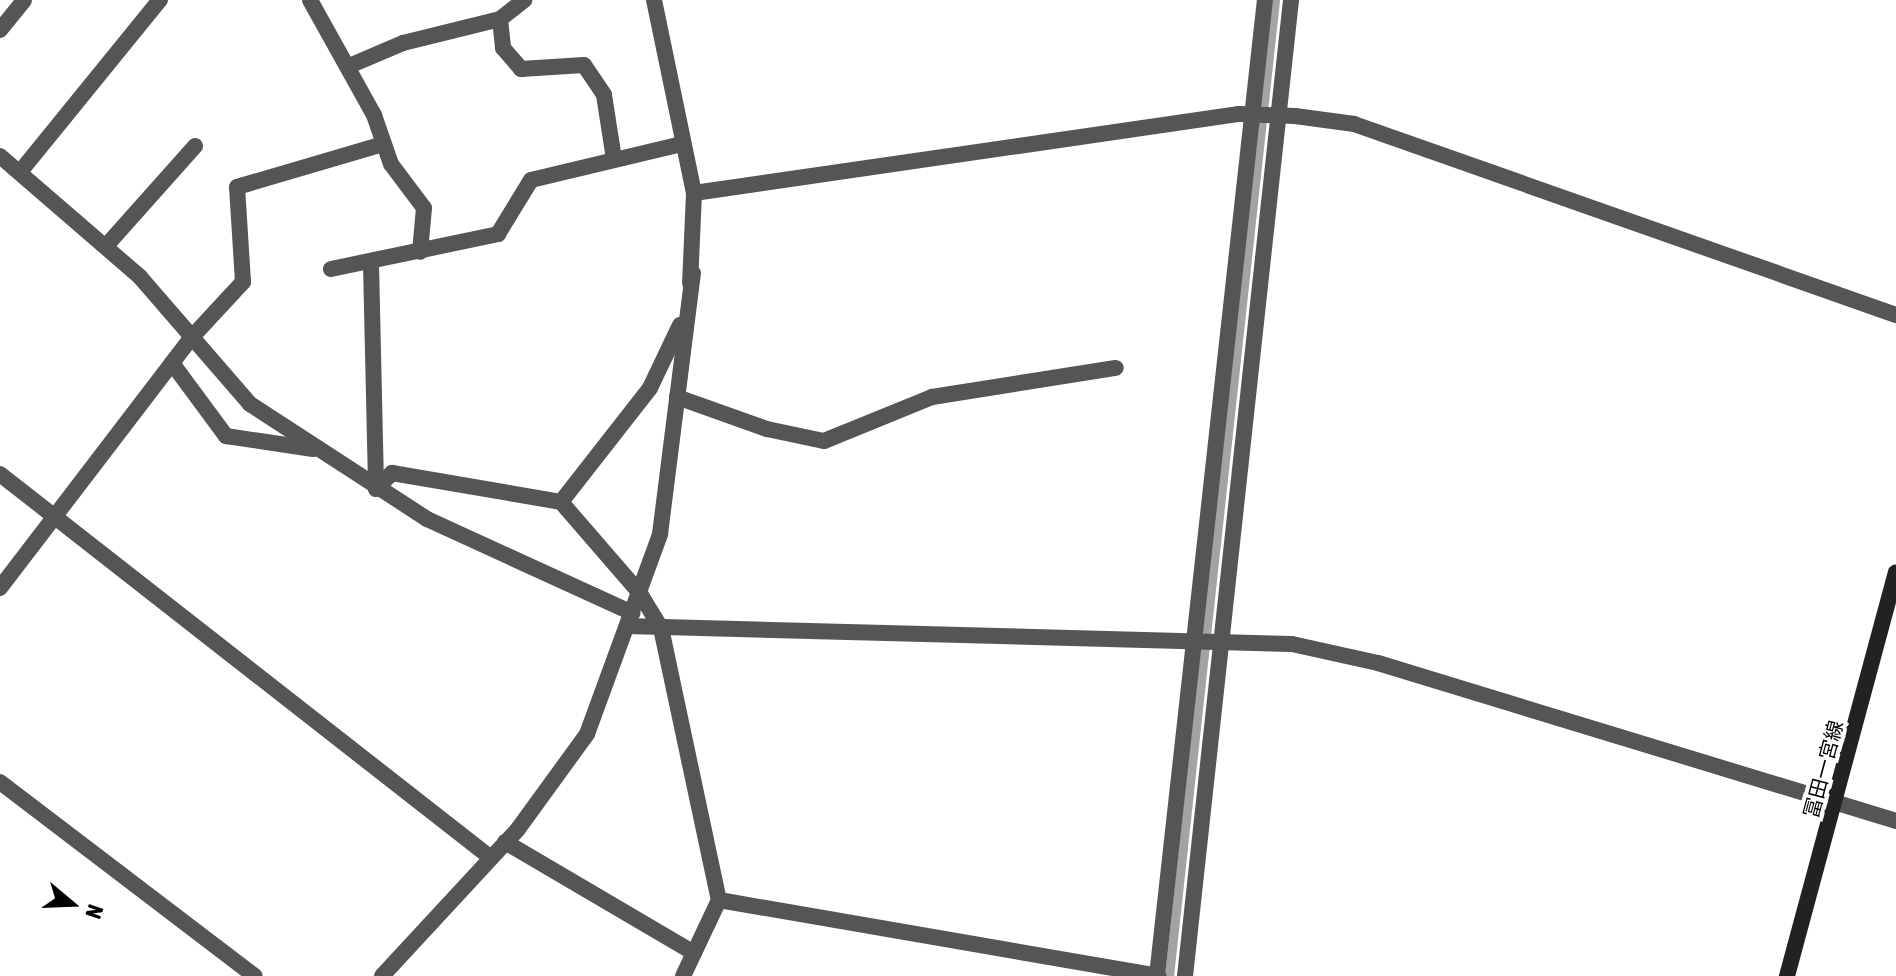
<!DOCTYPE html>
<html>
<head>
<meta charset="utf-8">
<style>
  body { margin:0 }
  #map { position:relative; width:1896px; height:976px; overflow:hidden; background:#fff; font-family:"Asap Condensed","Noto Sans JP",sans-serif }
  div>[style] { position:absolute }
  .stream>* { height:9px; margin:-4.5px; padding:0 4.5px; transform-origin:4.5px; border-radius:4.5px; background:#a3a3a3 }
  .street>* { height:16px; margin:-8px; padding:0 8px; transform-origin:8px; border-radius:8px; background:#555 }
  .secondary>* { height:16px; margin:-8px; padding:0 8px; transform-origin:8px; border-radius:8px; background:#222 }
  span { translate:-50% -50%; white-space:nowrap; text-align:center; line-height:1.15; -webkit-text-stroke:8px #fff; paint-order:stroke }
  .street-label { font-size:20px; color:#000 }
  .north { position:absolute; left:32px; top:864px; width:80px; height:80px; -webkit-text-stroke:6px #fff; paint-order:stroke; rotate:109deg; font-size:22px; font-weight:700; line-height:32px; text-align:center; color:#000 }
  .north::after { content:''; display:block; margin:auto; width:28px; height:36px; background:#000; clip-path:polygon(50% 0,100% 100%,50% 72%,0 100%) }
</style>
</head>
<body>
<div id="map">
  <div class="stream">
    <div style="left:1169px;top:976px;width:982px;rotate:-83.8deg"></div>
  </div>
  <div class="street">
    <div style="left:310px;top:0;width:132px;rotate:60.9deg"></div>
    <div style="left:374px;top:115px;width:52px;rotate:70.9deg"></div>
    <div style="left:391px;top:164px;width:55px;rotate:53.1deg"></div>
    <div style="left:424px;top:208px;width:44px;rotate:95.2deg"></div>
    <div style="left:654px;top:0;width:197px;rotate:78.3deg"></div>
    <div style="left:694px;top:193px;width:90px;rotate:92.5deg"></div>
    <div style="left:500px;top:19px;width:29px;rotate:84deg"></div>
    <div style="left:503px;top:48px;width:28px;rotate:49deg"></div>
    <div style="left:521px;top:69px;width:63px;rotate:-3.6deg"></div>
    <div style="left:584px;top:65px;width:36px;rotate:56deg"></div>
    <div style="left:604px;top:95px;width:65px;rotate:81.1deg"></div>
    <div style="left:0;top:30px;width:38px;rotate:-51deg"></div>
    <div style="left:349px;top:66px;width:59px;rotate:-23.1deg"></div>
    <div style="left:403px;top:43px;width:100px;rotate:-13.9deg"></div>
    <div style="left:500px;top:19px;width:31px;rotate:-38deg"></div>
    <div style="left:0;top:156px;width:185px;rotate:40.8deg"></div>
    <div style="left:140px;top:277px;width:168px;rotate:49.1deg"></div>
    <div style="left:250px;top:404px;width:211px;rotate:33deg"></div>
    <div style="left:427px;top:519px;width:226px;rotate:24.6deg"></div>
    <div style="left:20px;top:172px;width:222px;rotate:-50.9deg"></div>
    <div style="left:694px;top:193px;width:551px;rotate:-8.25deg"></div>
    <div style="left:1239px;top:114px;width:56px;rotate:2deg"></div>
    <div style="left:1295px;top:116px;width:60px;rotate:7.7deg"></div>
    <div style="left:1354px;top:124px;width:575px;rotate:19.41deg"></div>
    <div style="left:106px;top:246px;width:134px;rotate:-48.3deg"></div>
    <div style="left:371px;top:264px;width:225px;rotate:88.7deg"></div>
    <div style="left:331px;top:269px;width:171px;rotate:-11.8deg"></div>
    <div style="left:498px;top:234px;width:63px;rotate:-58.6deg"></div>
    <div style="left:531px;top:180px;width:155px;rotate:-13.4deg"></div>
    <div style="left:172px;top:363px;width:91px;rotate:53.5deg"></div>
    <div style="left:226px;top:436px;width:88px;rotate:8.5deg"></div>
    <div style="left:677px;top:397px;width:96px;rotate:19.6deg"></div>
    <div style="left:767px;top:429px;width:58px;rotate:11.9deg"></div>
    <div style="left:824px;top:441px;width:117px;rotate:-22.2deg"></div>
    <div style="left:932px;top:397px;width:186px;rotate:-9deg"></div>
    <div style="left:0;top:474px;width:623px;rotate:38.03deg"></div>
    <div style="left:376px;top:489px;width:23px;rotate:-45deg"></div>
    <div style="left:392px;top:473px;width:171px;rotate:9.7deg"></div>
    <div style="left:561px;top:502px;width:119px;rotate:49.1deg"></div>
    <div style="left:639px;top:592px;width:42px;rotate:58.6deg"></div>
    <div style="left:661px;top:628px;width:278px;rotate:78deg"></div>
    <div style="left:719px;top:900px;width:84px;rotate:115.3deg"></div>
    <div style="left:561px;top:502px;width:145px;rotate:-52deg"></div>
    <div style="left:650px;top:388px;width:70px;rotate:-64.5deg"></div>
    <div style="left:0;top:588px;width:316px;rotate:-52.6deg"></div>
    <div style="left:192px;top:337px;width:75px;rotate:-47.2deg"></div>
    <div style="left:243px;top:282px;width:95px;rotate:-93.6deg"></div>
    <div style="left:237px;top:187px;width:152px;rotate:-16.4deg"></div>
    <div style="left:627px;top:626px;width:665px;rotate:1.55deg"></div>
    <div style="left:1292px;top:644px;width:88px;rotate:12.5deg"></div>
    <div style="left:1378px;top:663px;width:542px;rotate:16.96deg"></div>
    <div style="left:0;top:782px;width:320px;rotate:37.3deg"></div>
    <div style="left:505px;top:842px;width:219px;rotate:30.4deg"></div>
    <div style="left:719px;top:900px;width:446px;rotate:9.8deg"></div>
    <div style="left:382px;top:976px;width:200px;rotate:-47.2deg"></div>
    <div style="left:518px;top:829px;width:117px;rotate:-54deg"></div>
    <div style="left:587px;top:734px;width:213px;rotate:-69.9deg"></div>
    <div style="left:660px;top:534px;width:263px;rotate:-82.8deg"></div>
    <div style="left:1157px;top:976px;width:982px;rotate:-83.69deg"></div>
    <div style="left:1185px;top:976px;width:982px;rotate:-83.8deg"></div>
  </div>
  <div class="secondary">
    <div style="left:1787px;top:976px;width:418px;rotate:-74.9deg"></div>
  </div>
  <div class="street-label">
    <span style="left:1823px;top:769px;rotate:-75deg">冨田一宮線</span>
  </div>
  <div class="north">N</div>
</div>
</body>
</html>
